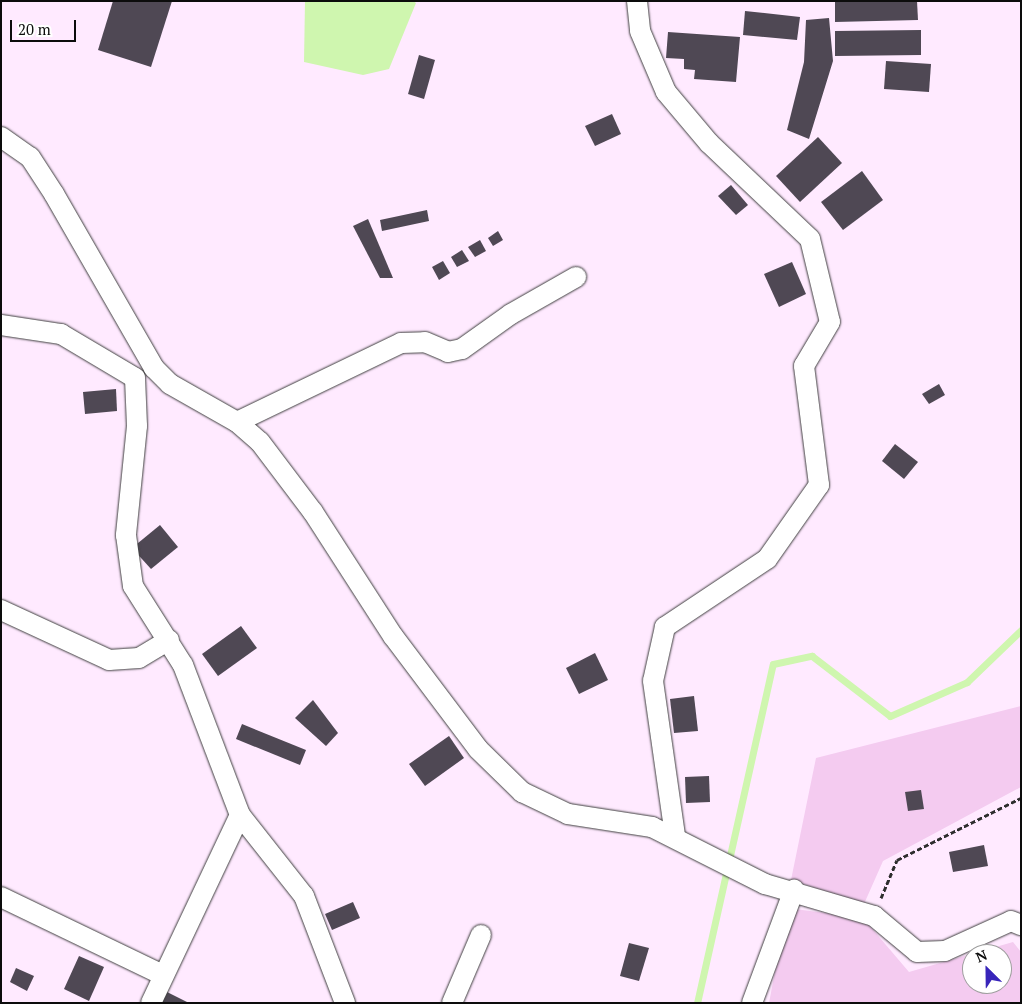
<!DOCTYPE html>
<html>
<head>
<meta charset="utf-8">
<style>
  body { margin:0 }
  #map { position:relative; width:1022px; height:1004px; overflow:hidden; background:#ffeaff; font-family:"PT Serif",serif }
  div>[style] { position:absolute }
  .farmland>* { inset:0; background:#f4cbf0 }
  .water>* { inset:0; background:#cff6af }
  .stream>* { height:7px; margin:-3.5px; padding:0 3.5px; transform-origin:3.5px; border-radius:3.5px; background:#cff6af }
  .building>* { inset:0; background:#4f4854 }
  .path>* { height:3px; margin-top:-1.5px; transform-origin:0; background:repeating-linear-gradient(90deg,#2e2e2e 0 5px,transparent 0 7.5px) }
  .roads { filter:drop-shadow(0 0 1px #3f3f3f) drop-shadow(0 0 1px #3f3f3f) }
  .minor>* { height:20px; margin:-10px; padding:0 10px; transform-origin:10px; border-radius:10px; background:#fff }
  span { translate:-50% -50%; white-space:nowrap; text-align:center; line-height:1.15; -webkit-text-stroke:5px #fff; paint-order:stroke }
  .frame { position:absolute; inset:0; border:2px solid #0c0c0c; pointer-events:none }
  .north { position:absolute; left:962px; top:944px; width:50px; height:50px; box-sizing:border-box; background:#fff; border:1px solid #9e9e9e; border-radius:50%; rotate:337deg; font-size:14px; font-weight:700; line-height:20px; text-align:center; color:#0c0c0c }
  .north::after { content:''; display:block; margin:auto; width:18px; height:22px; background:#3825ba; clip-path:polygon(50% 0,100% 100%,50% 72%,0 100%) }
  .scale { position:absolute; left:10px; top:20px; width:66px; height:22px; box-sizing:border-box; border:2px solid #0c0c0c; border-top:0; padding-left:6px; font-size:15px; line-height:18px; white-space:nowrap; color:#0c0c0c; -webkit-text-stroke:4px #fff; paint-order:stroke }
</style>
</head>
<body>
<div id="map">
  <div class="farmland">
    <div style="clip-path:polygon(1021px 706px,1021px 787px,883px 861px,864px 904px,791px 880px,816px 758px)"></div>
    <div style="clip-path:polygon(evenodd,787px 908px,863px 918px,909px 972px,1013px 942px,1021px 952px,1021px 1003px,769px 1003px,787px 908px,972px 954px,1002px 954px,1002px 984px,972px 984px,972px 954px)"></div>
  </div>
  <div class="water">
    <div style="clip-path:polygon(305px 1px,413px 1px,416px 3px,389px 69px,363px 75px,304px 62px)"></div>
  </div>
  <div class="stream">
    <div style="left:697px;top:1003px;width:347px;rotate:-77.4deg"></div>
    <div style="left:773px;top:664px;width:40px;rotate:-12deg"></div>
    <div style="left:812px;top:656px;width:98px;rotate:37.6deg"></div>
    <div style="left:890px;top:716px;width:84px;rotate:-23.8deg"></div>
    <div style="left:967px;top:682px;width:75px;rotate:-43.9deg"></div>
  </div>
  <div class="building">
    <div style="clip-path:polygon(113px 1px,172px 1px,151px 67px,98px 50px)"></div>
    <div style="clip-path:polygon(835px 1px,917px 1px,918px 20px,835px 22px)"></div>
    <div style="clip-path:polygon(745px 11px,800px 17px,797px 40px,743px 35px)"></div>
    <div style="clip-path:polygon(829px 18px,833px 61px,809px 139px,787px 130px,804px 62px,806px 20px)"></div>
    <div style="clip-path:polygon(921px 30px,921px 55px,835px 56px,835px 31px)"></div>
    <div style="clip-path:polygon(668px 32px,740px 37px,736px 82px,694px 79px,695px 70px,684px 69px,684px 59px,666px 58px)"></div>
    <div style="clip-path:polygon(419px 55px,435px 60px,424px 99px,408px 94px)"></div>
    <div style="clip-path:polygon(886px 61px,931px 64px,929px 92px,884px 89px)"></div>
    <div style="clip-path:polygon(612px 114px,621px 134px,595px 146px,585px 126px)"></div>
    <div style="clip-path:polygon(818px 137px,842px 163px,800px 202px,776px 176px)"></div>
    <div style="clip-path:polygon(862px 171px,883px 200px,843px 230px,821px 202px)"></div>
    <div style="clip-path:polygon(731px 185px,748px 205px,736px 215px,718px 196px)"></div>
    <div style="clip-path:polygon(427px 210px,429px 221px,382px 231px,380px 220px)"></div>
    <div style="clip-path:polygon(368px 219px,393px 278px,380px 278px,353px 226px)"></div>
    <div style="clip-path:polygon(498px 231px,503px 240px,493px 246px,488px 238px)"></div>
    <div style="clip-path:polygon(480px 240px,486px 251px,475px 257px,468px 247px)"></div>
    <div style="clip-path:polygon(462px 250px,469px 261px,457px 267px,451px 257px)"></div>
    <div style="clip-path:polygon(443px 261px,450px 273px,439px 280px,432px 267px)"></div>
    <div style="clip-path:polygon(792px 262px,806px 294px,779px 307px,764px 274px)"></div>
    <div style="clip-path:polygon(939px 384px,945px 395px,929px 404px,922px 394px)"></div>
    <div style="clip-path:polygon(116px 389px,117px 411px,85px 414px,83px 392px)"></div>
    <div style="clip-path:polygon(895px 444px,918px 462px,904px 479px,882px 461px)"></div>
    <div style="clip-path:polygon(160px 525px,178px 547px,151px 569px,132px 548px)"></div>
    <div style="clip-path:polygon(241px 626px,257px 648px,218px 676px,202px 654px)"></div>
    <div style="clip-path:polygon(595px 653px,608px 680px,579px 694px,566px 668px)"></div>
    <div style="clip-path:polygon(694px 696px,698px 731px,674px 733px,670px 699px)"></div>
    <div style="clip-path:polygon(313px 700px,338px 733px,326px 746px,295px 718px)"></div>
    <div style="clip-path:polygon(242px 724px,306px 750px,300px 765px,236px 739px)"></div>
    <div style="clip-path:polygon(449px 736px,464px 758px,425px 786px,409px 764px)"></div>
    <div style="clip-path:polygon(709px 776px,710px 802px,686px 803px,685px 777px)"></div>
    <div style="clip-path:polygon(921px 790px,924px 809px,908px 811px,905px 792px)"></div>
    <div style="clip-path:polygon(984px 845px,988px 866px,953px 872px,949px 852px)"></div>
    <div style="clip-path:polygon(353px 902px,360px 918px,332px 930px,325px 914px)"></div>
    <div style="clip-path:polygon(629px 943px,649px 948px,639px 981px,620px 976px)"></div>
    <div style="clip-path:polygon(79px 956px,104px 967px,89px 1001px,64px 989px)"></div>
    <div style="clip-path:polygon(16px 968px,34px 976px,27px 991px,10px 982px)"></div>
    <div style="clip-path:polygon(165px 991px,189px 1003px,159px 1003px)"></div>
  </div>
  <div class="path">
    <div style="left:881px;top:898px;width:41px;rotate:-67.2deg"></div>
    <div style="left:897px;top:860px;width:139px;rotate:-26.6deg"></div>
  </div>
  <div class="roads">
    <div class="minor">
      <div style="left:637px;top:1px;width:30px;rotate:84deg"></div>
      <div style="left:640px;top:31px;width:66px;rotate:66.9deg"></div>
      <div style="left:666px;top:92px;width:67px;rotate:49.9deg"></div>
      <div style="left:709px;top:143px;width:139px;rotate:43.5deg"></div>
      <div style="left:810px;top:239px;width:85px;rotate:76.5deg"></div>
      <div style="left:830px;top:322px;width:51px;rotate:120.6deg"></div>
      <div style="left:804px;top:366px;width:120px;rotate:82.8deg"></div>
      <div style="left:819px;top:485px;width:90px;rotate:125.1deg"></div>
      <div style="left:767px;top:559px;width:123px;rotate:146.3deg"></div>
      <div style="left:665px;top:627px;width:55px;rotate:102.5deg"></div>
      <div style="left:653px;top:681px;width:157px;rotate:81.9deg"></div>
      <div style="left:1px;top:137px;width:35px;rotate:35deg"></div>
      <div style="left:30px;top:157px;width:44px;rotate:57deg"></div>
      <div style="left:54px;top:194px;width:201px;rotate:60.1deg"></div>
      <div style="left:154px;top:368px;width:23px;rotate:45deg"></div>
      <div style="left:170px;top:384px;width:77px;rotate:29.6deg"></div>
      <div style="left:237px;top:422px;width:30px;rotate:41deg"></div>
      <div style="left:260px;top:442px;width:88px;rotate:52.9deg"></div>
      <div style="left:313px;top:512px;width:148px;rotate:57.2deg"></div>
      <div style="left:393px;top:636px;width:141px;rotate:53deg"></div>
      <div style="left:478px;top:749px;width:62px;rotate:44.3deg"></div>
      <div style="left:522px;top:792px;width:51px;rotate:25.6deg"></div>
      <div style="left:568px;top:814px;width:85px;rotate:8.8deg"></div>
      <div style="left:652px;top:827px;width:127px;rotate:26.8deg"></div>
      <div style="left:765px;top:884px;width:114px;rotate:16.4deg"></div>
      <div style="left:874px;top:916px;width:56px;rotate:39.9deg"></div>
      <div style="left:917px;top:952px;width:28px;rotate:-2deg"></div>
      <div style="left:945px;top:951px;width:72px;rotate:-24.4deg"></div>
      <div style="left:1011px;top:921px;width:11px;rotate:22deg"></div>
      <div style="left:1px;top:325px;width:61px;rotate:8.5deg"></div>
      <div style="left:61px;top:334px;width:86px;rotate:30.7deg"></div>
      <div style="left:135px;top:378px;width:48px;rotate:87.6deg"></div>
      <div style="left:137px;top:426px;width:110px;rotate:95.8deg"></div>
      <div style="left:126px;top:535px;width:51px;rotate:82.2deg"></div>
      <div style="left:133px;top:586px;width:93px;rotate:57.7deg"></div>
      <div style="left:183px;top:665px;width:160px;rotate:69.2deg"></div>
      <div style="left:240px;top:815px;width:103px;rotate:51.7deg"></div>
      <div style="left:304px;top:896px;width:115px;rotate:69deg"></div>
      <div style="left:237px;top:422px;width:182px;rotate:-25.7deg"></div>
      <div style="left:401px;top:343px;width:24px;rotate:-2deg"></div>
      <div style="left:425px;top:342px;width:25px;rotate:23deg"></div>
      <div style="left:448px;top:352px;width:14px;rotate:-12deg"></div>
      <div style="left:462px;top:349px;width:60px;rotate:-35.5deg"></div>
      <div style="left:511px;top:314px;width:75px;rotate:-29.6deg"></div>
      <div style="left:1px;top:610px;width:119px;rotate:24.8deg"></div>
      <div style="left:109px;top:660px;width:30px;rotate:-4deg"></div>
      <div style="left:139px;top:658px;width:35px;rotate:-31deg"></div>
      <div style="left:1px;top:897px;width:180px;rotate:25.7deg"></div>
      <div style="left:151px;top:1003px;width:208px;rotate:-64.7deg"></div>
      <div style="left:452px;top:1003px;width:74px;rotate:-66.9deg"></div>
      <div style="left:752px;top:1003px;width:121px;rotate:-69.6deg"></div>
    </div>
  </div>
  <div class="frame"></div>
  <div class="north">N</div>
  <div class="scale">20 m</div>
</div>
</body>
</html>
